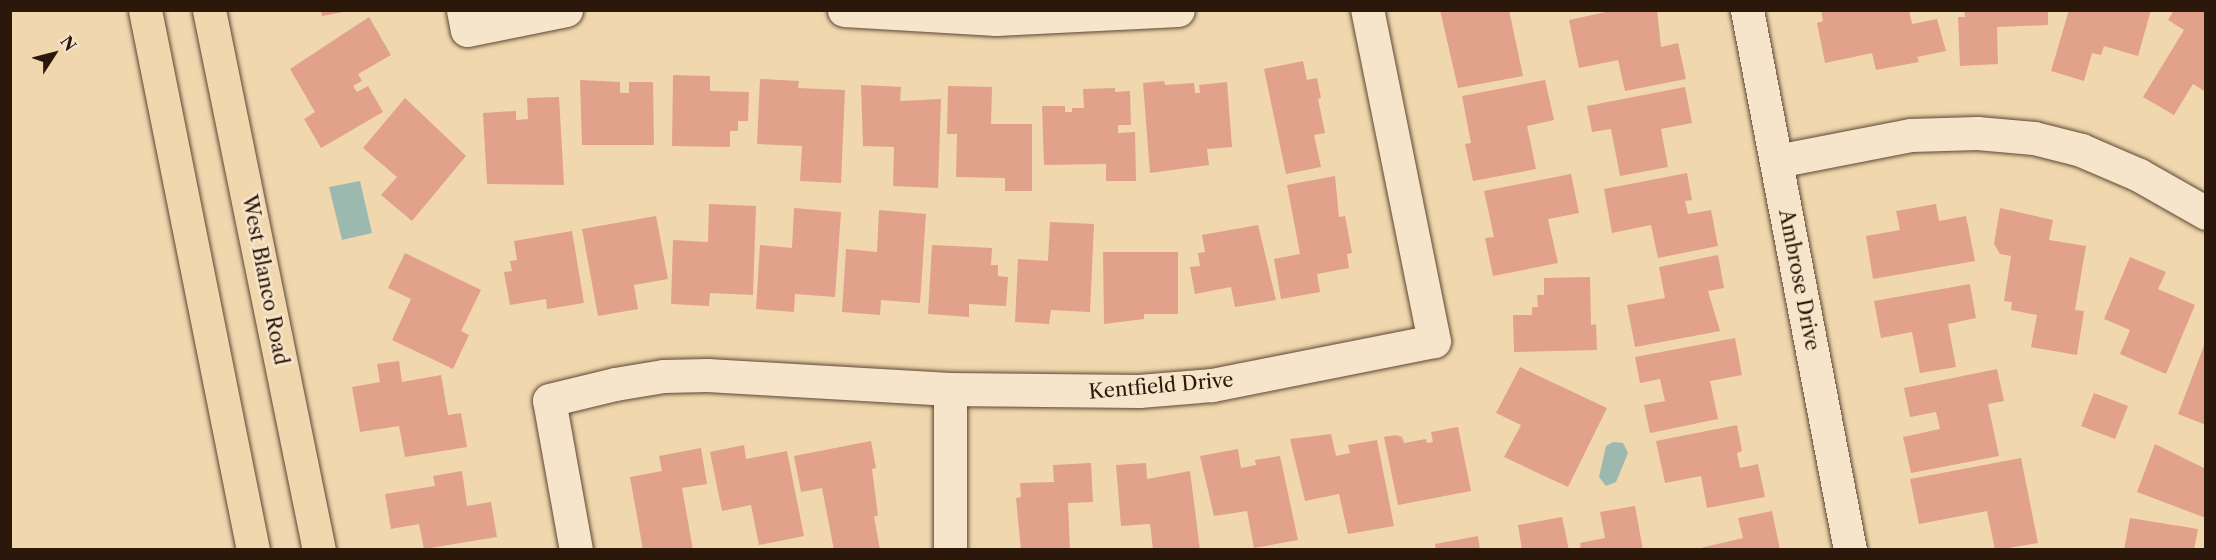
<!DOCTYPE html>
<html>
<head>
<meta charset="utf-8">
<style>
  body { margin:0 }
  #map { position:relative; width:2216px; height:560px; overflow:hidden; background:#f1d7ae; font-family:"Libre Caslon Text",serif }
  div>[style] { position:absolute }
  .water>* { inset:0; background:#9bb9ae }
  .building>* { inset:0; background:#e1a18b }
  .roads { filter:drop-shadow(0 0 2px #5c4834) drop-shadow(0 0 2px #5c4834) }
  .minor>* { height:33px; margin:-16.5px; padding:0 16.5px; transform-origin:16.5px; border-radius:16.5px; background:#f6e5ca }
  .major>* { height:33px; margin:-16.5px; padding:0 16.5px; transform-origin:16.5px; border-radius:16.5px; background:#f1d7ae }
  span { translate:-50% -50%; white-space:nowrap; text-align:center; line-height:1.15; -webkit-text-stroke:5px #f6e5ca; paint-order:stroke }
  .street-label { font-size:20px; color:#2b180b }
  .frame { position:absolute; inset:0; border:12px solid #2b180b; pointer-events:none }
  .north { position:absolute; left:24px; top:24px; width:60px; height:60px; -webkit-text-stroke:4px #f6e5ca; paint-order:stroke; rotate:54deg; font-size:16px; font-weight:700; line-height:24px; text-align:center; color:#2b180b }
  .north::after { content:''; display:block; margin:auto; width:21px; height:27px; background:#2b180b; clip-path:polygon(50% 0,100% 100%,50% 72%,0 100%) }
</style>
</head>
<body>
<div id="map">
  <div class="water">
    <div style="clip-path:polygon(360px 181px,372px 233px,342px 240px,329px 187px)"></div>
    <div style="clip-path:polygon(1613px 442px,1623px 443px,1628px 453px,1616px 482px,1606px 486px,1599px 477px,1606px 446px)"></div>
  </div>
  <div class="building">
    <div style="clip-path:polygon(321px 10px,344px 10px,344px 12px,322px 16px)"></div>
    <div style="clip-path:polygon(1440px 10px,1509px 10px,1523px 76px,1458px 88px)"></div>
    <div style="clip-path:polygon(1615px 10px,1657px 10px,1661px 47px,1678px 43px,1686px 79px,1625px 91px,1618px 60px,1579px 68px,1569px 20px)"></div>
    <div style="clip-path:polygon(1821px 10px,1909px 10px,1912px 24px,1937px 19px,1946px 51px,1917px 57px,1919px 62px,1876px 70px,1872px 53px,1825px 63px,1817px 23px,1823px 21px)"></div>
    <div style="clip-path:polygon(1964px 10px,2048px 10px,2048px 25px,1997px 27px,1998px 64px,1960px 66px,1958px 17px,1965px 17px)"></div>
    <div style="clip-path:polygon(2069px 10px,2151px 10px,2138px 56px,2104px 46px,2101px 55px,2092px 53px,2084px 81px,2051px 71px)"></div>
    <div style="clip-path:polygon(2174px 10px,2206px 10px,2206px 92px,2193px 84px,2174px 115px,2143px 97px,2184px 30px,2168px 20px)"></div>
    <div style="clip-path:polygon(369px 17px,391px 55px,358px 74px,362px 81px,353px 86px,357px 92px,368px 86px,383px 112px,321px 148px,304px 119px,315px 112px,290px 69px)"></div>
    <div style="clip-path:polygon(1303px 61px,1307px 80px,1317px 78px,1321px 98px,1318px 99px,1325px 133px,1314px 135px,1321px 167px,1286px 174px,1264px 69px)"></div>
    <div style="clip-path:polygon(673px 75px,710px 76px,710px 91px,749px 92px,748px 121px,738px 121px,738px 131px,730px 131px,730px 147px,672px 146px)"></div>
    <div style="clip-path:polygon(760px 79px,799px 81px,798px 88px,845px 90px,841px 183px,800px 181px,802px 146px,757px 144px)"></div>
    <div style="clip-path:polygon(580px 80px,620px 82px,620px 93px,629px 93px,629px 82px,653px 82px,654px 145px,582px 145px)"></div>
    <div style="clip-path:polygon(1545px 80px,1554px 120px,1527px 126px,1536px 169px,1473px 181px,1465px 144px,1471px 143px,1462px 96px)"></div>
    <div style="clip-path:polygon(1164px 81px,1165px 85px,1194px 83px,1195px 93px,1200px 93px,1199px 85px,1227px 82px,1232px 147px,1207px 149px,1209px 165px,1150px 173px,1143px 83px)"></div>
    <div style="clip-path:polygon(861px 85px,901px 87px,900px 101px,941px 99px,938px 188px,893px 186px,894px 147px,863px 146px)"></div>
    <div style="clip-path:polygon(948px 86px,992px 87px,991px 124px,1032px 124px,1032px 191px,1005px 191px,1005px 178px,956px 177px,957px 134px,947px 134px)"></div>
    <div style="clip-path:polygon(1685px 87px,1692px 123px,1661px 129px,1668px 167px,1620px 176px,1611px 129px,1592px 132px,1587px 106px)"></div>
    <div style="clip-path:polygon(1115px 88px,1115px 92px,1130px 91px,1131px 125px,1118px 125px,1118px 133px,1135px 132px,1136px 181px,1106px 181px,1106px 164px,1044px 165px,1042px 106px,1065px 106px,1065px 112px,1072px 112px,1072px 108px,1084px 108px,1083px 89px)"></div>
    <div style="clip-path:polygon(559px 97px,564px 185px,487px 184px,483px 113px,516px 111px,516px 120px,528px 119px,527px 98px)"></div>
    <div style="clip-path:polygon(405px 98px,466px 156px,412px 221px,381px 195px,397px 177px,363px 148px)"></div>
    <div style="clip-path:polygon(1687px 173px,1692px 200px,1685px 201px,1688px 214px,1711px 210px,1718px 246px,1658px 258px,1651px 225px,1612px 233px,1604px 189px)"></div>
    <div style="clip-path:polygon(1571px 174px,1579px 213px,1548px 219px,1558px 263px,1493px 276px,1485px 238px,1494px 237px,1484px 191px)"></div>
    <div style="clip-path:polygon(1335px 176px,1339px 217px,1345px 216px,1352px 253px,1347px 254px,1349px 268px,1317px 274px,1320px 292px,1281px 299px,1274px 259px,1300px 254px,1287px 185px)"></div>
    <div style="clip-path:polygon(709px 204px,756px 206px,753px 295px,710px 293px,709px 306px,671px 304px,673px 240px,708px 242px)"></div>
    <div style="clip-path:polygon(1936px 204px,1939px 221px,1966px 216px,1975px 261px,1873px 279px,1866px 236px,1900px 230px,1896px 211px)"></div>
    <div style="clip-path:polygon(794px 208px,841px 212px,835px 297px,795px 294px,794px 312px,756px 309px,760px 245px,792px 248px)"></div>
    <div style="clip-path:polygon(2000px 208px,2053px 220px,2049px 240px,2086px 246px,2075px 310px,2084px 311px,2077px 355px,2031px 347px,2037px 315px,2011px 310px,2012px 302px,2004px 301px,2011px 256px,2000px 254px,1994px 244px)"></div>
    <div style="clip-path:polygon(879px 210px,926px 214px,920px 303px,881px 300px,880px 315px,842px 312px,846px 249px,877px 252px)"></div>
    <div style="clip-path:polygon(656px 216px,668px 279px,634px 285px,638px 309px,598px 316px,582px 229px)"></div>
    <div style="clip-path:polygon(1050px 222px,1094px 224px,1090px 312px,1051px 310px,1049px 324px,1015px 322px,1018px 259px,1048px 261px)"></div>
    <div style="clip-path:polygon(1258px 225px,1276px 300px,1235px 307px,1231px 287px,1195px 294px,1190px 267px,1200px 266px,1198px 253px,1205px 252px,1202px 235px)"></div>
    <div style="clip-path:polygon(572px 231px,584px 303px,547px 309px,546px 299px,510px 305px,504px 272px,512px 271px,510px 261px,517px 260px,514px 241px)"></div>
    <div style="clip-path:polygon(932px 245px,992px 248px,991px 265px,998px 265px,998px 276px,1008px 277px,1006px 306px,969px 304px,969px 317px,928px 314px)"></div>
    <div style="clip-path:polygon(1103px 252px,1178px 252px,1178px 314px,1144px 314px,1144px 319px,1104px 324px)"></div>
    <div style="clip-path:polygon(405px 253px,481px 290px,461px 331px,469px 335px,453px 369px,392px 340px,411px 299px,388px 288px)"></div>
    <div style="clip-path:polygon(1718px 255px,1724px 288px,1708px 291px,1720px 331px,1635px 347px,1627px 305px,1665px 298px,1659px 267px)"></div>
    <div style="clip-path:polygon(2130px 257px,2166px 272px,2158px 289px,2195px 305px,2166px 374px,2120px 354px,2130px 330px,2104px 319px)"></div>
    <div style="clip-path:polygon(1590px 277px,1591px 325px,1596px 324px,1597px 350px,1514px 352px,1513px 315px,1532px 315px,1532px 307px,1538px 307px,1537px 295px,1544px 295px,1544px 278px)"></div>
    <div style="clip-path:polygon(1970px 284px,1976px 318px,1948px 324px,1956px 367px,1920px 373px,1912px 332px,1881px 338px,1874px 301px)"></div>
    <div style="clip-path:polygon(1735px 338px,1742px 375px,1710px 381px,1718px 419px,1650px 433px,1644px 405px,1665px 401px,1660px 379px,1640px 383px,1635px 357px)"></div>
    <div style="clip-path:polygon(2205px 343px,2206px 343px,2206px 425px,2178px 414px)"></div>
    <div style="clip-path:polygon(399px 361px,402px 382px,441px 375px,448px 415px,461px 413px,467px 447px,405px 457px,399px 426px,360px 432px,352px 387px,380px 382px,377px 364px)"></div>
    <div style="clip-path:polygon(1520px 367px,1607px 408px,1568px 487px,1504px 457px,1521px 425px,1496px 413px)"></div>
    <div style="clip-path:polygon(1997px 369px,2004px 401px,1988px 404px,1999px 456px,1911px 473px,1903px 437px,1940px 429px,1936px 412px,1910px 417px,1904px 388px)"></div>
    <div style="clip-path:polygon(2094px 393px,2128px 406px,2115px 439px,2081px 426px)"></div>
    <div style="clip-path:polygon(1737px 425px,1742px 451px,1737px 453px,1740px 468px,1758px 464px,1765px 497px,1707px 508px,1701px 476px,1665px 483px,1656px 441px)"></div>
    <div style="clip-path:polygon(1458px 427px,1471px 491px,1398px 505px,1384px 437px,1396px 435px,1402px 437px,1404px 443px,1426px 439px,1427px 443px,1433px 442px,1431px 432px)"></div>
    <div style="clip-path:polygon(1331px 434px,1336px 456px,1350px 453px,1348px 445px,1377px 440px,1394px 526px,1348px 534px,1339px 494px,1305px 501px,1290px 439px)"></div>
    <div style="clip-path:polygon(871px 441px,876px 468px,872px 469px,878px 516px,874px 516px,880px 550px,834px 550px,822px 488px,801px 492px,794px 456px)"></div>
    <div style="clip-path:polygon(2155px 444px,2206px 469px,2206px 518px,2137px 492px)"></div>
    <div style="clip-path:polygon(744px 445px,746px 459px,787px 451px,804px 536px,759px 545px,751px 505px,722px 511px,710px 452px)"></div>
    <div style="clip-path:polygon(701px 448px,707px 484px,682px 488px,693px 550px,643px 550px,630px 477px,662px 471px,659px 456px)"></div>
    <div style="clip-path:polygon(1238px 449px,1241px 468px,1256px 465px,1255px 460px,1280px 456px,1298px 540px,1254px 548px,1247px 511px,1214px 516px,1200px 456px)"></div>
    <div style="clip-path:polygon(2021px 458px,2038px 543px,1995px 550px,1987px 511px,1919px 524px,1910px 479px)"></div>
    <div style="clip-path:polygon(1091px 463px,1093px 502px,1068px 503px,1070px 550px,1021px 550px,1016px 498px,1021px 497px,1020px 483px,1054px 482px,1053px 465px)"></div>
    <div style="clip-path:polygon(1146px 463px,1147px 479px,1190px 471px,1200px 550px,1153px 550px,1150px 524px,1121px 526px,1116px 465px)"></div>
    <div style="clip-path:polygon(462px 471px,467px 506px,491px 502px,497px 537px,424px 549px,419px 524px,391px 529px,385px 494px,435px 486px,433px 476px)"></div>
    <div style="clip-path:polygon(1635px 506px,1643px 550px,1581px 550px,1580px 543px,1605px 538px,1600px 512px)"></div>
    <div style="clip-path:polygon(1772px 511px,1780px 550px,1692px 550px,1743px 538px,1738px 518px)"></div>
    <div style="clip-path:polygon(1562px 517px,1569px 550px,1522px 550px,1518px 525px)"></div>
    <div style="clip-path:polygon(2130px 518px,2198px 529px,2194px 550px,2124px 550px)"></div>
    <div style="clip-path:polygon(1478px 536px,1480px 550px,1436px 550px,1435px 544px)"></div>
  </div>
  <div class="roads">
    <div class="minor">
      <div style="left:463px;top:10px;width:20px;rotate:79deg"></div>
      <div style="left:467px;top:30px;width:101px;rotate:-11.4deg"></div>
      <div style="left:844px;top:10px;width:152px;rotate:3.4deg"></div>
      <div style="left:996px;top:19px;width:182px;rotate:-2.8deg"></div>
      <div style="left:1747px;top:10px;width:550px;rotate:79.2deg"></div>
      <div style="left:1777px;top:161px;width:136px;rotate:-11deg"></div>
      <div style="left:1911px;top:135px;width:66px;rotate:-1.7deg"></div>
      <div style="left:1977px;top:133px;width:57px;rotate:5deg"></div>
      <div style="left:2034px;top:138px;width:49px;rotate:14.3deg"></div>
      <div style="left:2081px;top:150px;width:63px;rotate:23.3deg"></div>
      <div style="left:2139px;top:175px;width:77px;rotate:29.6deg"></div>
      <div style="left:950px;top:389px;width:161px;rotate:90deg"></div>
      <div style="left:576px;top:550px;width:152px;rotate:-100.2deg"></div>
      <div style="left:549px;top:400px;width:68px;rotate:-13.6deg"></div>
      <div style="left:615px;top:384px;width:49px;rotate:-9.5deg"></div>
      <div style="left:663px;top:376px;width:44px;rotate:-1.3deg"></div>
      <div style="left:707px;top:375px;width:243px;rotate:3.3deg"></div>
      <div style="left:950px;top:389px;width:189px;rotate:0.6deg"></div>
      <div style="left:1139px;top:391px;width:73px;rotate:-4.7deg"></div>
      <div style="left:1212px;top:385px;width:226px;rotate:-11.2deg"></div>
      <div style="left:1434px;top:341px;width:338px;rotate:-101.4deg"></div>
    </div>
    <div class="major">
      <div style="left:145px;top:10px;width:551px;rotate:78.69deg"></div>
      <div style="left:209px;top:10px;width:551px;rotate:78.49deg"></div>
    </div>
  </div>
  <div class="street-label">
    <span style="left:265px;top:280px;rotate:79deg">West Blanco Road</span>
    <span style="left:1799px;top:280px;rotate:79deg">Ambrose Drive</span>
    <span style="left:1161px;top:386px;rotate:-5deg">Kentfield Drive</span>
  </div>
  <div class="frame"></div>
  <div class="north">N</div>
</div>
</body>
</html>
